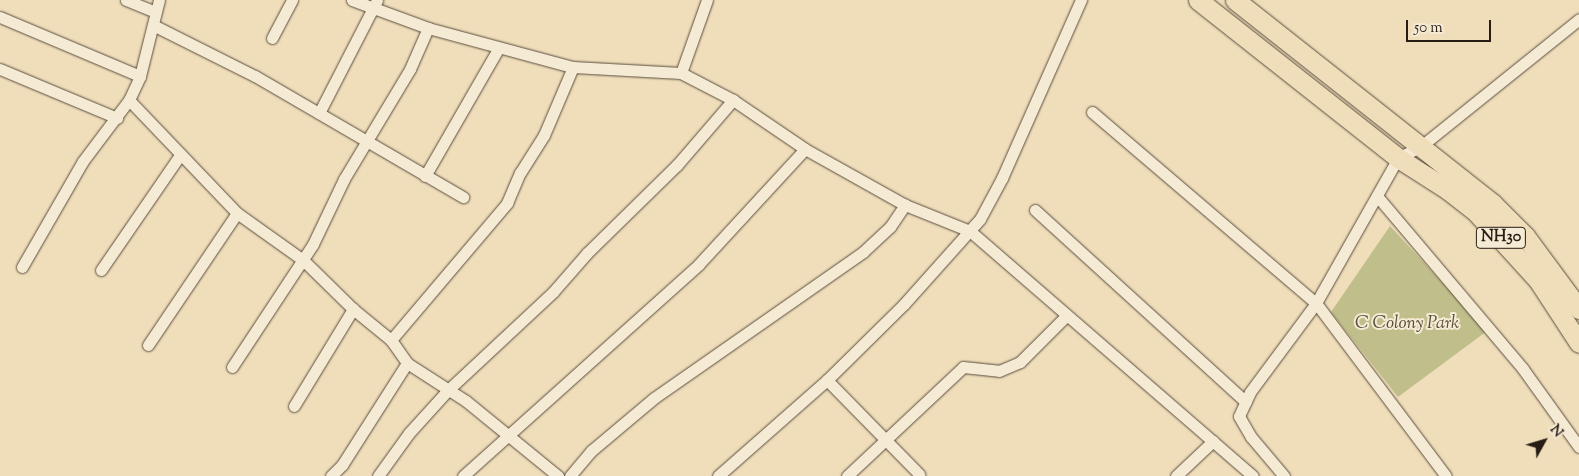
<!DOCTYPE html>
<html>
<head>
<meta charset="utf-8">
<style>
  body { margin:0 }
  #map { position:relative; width:1579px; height:476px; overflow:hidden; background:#f0debb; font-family:"Sorts Mill Goudy",serif }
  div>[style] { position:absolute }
  .green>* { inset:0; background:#c0bf8c }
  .roads { filter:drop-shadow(0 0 1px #5a4d3e) drop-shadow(0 0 1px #5a4d3e) }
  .minor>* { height:11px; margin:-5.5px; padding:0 5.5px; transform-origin:5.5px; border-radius:5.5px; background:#f5ead3 }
  .trunk>* { height:19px; margin:-9.5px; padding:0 9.5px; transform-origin:9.5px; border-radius:9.5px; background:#f0debb }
  span { translate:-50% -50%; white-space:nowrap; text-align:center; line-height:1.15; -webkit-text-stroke:4px #f5ead3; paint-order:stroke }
  .shield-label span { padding:1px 4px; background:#f5ead3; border:1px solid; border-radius:4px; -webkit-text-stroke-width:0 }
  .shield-label { font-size:16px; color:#281d14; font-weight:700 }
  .park-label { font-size:18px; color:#564e38; font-style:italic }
  .north { position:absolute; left:1519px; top:416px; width:50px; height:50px; -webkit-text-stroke:4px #f5ead3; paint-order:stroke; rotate:51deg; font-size:14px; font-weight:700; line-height:20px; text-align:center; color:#281d14 }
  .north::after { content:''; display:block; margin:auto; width:18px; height:22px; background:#281d14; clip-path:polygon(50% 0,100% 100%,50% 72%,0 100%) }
  .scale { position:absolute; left:1406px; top:20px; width:85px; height:22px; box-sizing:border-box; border:2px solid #281d14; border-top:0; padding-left:6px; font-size:15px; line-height:18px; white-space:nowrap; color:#281d14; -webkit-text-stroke:4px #f5ead3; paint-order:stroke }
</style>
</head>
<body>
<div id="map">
  <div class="green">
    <div style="clip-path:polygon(1390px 226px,1487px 331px,1398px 397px,1331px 312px)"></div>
  </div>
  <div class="roads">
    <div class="minor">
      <div style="left:126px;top:0;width:31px;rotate:22deg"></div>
      <div style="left:352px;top:0;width:81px;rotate:20.2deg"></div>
      <div style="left:428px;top:28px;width:150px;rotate:15.1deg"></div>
      <div style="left:573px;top:67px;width:108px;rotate:3.2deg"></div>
      <div style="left:681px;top:73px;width:59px;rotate:27.4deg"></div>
      <div style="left:733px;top:100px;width:87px;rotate:34.2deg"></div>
      <div style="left:805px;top:149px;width:115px;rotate:29.2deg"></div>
      <div style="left:905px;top:205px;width:70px;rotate:21.8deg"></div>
      <div style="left:970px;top:231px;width:374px;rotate:40.9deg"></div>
      <div style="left:0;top:17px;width:152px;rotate:22.9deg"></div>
      <div style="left:153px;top:25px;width:114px;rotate:26.6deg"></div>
      <div style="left:255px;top:76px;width:241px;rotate:30.2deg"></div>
      <div style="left:272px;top:38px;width:43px;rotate:-62.2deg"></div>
      <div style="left:0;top:69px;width:127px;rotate:22.7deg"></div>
      <div style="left:681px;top:73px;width:77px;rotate:-70.4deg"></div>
      <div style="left:129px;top:100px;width:156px;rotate:46.3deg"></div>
      <div style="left:237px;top:213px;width:81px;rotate:35.5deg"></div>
      <div style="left:303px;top:260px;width:70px;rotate:44.4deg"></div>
      <div style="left:353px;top:309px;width:49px;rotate:39.2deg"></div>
      <div style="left:391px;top:340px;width:28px;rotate:55deg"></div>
      <div style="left:407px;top:363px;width:70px;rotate:32.8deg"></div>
      <div style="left:466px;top:401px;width:119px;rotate:39.2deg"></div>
      <div style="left:1092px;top:112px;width:294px;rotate:40.5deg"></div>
      <div style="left:1316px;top:303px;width:216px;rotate:53.1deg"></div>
      <div style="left:319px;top:113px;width:127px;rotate:-62.8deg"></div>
      <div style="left:425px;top:176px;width:146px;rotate:-60.1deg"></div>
      <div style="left:1377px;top:196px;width:226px;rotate:49.8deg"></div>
      <div style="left:1523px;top:369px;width:96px;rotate:54.3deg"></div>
      <div style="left:1035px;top:210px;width:285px;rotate:42.3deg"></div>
      <div style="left:22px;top:267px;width:122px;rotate:-60.1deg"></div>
      <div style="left:83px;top:161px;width:76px;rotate:-53deg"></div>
      <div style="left:129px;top:100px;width:26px;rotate:-65deg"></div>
      <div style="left:140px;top:76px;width:78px;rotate:-76deg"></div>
      <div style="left:101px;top:270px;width:140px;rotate:-55.5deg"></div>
      <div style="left:391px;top:340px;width:180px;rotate:-49.7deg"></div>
      <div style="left:507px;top:203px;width:33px;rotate:-67deg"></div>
      <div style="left:520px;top:173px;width:45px;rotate:-57.7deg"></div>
      <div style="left:544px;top:135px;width:74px;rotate:-66.9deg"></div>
      <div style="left:148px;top:345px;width:159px;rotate:-56deg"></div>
      <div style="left:232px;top:367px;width:147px;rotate:-56.6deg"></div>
      <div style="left:313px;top:244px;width:72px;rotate:-64.5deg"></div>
      <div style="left:344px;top:179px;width:128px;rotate:-59deg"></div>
      <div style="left:410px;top:69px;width:45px;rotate:-66.3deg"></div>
      <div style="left:827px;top:380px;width:132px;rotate:45.6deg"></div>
      <div style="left:294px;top:406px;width:114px;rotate:-58.7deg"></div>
      <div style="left:331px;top:476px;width:16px;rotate:-45deg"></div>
      <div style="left:342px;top:465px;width:121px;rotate:-57.5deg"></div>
      <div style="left:378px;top:476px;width:53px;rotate:-54.2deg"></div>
      <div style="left:409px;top:433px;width:58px;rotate:-47.8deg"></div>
      <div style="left:448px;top:390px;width:144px;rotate:-43deg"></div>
      <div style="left:553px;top:292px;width:52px;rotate:-48.9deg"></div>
      <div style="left:587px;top:253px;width:126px;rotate:-44.4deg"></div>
      <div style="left:677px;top:165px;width:86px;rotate:-49.3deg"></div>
      <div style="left:463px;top:476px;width:317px;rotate:-41.9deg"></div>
      <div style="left:699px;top:264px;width:156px;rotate:-47.3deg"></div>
      <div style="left:570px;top:476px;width:33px;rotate:-50deg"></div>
      <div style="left:591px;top:451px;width:82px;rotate:-40.1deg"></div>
      <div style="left:654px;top:398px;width:255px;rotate:-34.9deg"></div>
      <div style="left:863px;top:252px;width:37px;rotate:-43deg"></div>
      <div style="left:890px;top:227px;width:27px;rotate:-56deg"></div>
      <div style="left:718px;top:476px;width:145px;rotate:-41.4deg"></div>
      <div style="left:827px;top:380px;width:108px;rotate:-44.6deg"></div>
      <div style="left:904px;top:304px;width:114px;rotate:-48.2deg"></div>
      <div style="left:980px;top:219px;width:47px;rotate:-61.8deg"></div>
      <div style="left:1002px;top:178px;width:195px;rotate:-66.1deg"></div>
      <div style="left:847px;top:476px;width:159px;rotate:-43.2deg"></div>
      <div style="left:963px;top:367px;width:36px;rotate:6deg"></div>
      <div style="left:999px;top:371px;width:23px;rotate:-23deg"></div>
      <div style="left:1020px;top:362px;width:66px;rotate:-45deg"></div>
      <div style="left:1176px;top:476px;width:51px;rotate:-43.4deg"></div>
      <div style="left:1284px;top:476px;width:51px;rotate:-130.2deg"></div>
      <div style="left:1251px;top:437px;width:24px;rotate:-120deg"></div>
      <div style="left:1239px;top:416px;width:26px;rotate:-65deg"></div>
      <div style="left:1250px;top:392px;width:111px;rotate:-53.4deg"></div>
      <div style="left:1316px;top:303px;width:167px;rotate:-60.5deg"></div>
      <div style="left:1398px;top:158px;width:25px;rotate:-27deg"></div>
      <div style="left:1420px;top:147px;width:204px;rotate:-38.8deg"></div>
    </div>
    <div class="trunk">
      <div style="left:1198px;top:0;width:255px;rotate:38.3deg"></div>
      <div style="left:1398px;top:158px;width:59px;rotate:32.6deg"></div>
      <div style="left:1448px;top:190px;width:37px;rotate:38deg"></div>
      <div style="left:1477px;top:213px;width:91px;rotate:47.7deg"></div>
      <div style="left:1538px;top:280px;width:75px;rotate:56.9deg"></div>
      <div style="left:1235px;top:0;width:328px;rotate:38.3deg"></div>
      <div style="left:1492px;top:203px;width:47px;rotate:45deg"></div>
      <div style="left:1525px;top:236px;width:91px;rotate:53.5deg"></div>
    </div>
  </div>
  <div class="shield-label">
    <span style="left:1501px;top:238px">NH30</span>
  </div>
  <div class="park-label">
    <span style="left:1407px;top:324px">C Colony Park</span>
  </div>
  <div class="north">N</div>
  <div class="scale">50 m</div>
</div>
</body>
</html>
